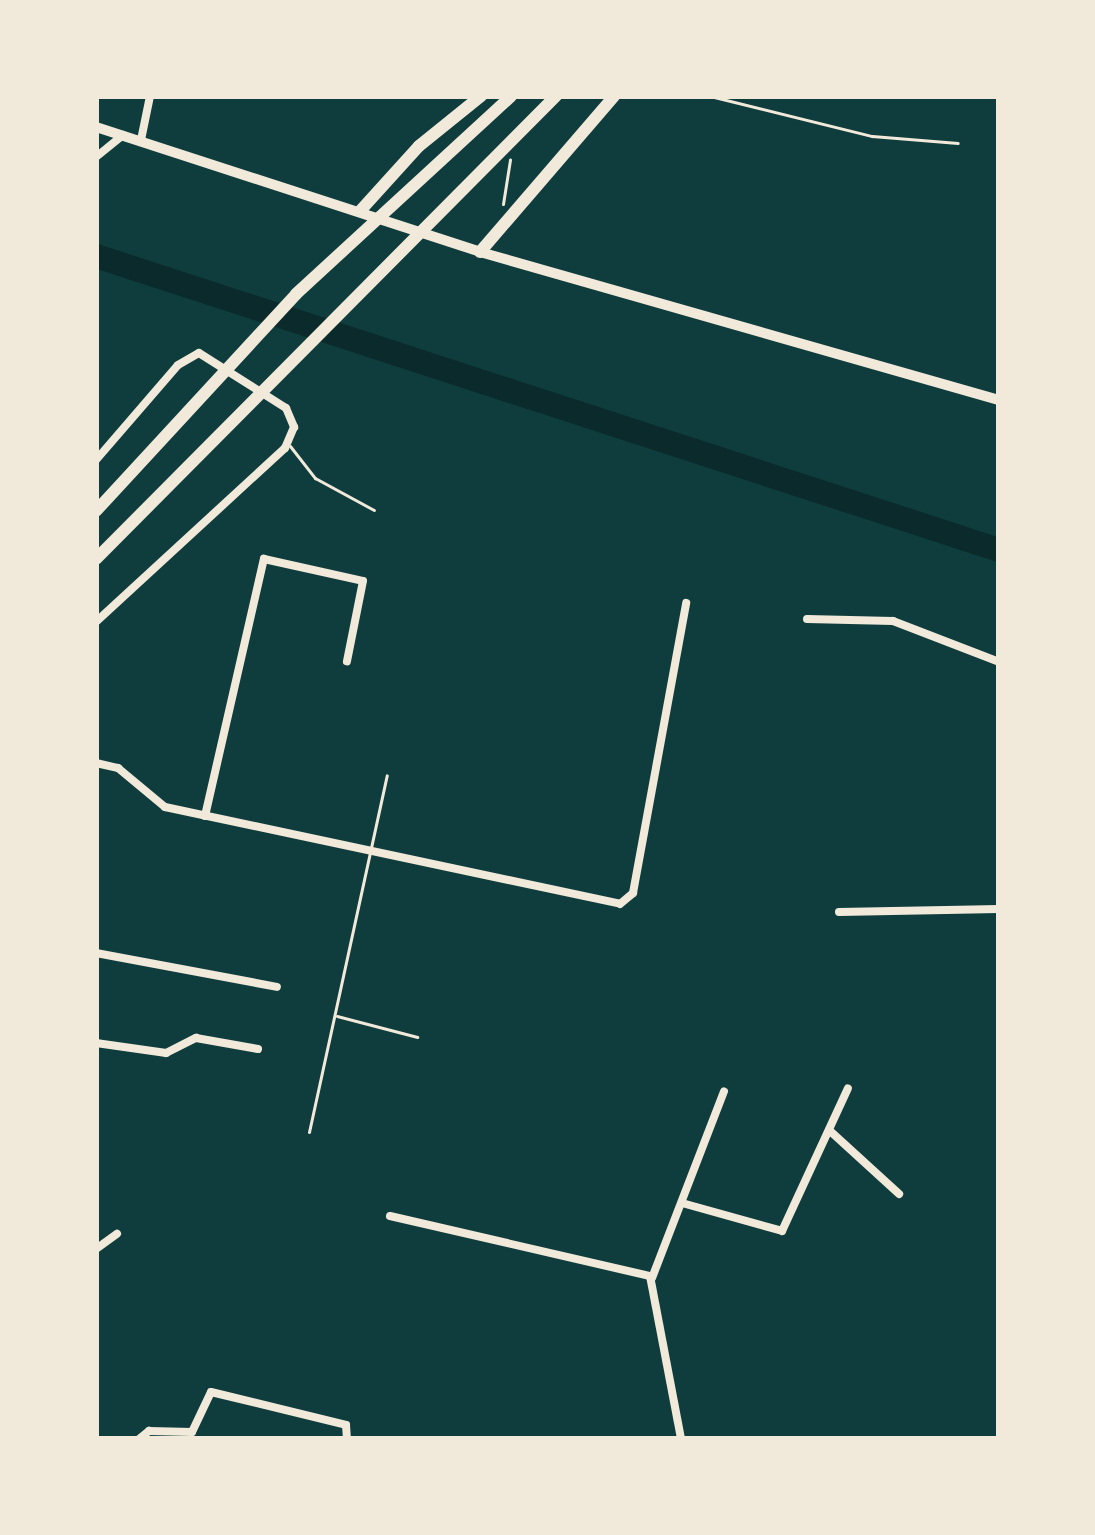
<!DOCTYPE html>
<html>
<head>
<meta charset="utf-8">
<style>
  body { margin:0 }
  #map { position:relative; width:1095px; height:1535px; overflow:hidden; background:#0f3d3e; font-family:Montserrat,sans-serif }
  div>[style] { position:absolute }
  .river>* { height:24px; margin:-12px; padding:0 12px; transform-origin:12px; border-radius:12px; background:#0a2a2b }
  .path>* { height:3px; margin:-1.5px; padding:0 1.5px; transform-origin:1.5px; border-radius:1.5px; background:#f1e9da }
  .service>* { height:3px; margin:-1.5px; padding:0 1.5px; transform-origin:1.5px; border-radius:1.5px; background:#f1e9da }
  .minor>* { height:8px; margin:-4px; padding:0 4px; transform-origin:4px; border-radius:4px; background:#f1e9da }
  .primary>* { height:10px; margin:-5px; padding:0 5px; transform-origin:5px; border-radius:5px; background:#f1e9da }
  .trunk>* { height:12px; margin:-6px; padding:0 6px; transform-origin:6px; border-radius:6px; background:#f1e9da }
  span { translate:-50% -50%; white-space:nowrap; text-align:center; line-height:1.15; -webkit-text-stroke:9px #f1e9da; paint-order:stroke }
  .frame { position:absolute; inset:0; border:99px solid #f1e9da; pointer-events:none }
</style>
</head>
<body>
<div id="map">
  <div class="river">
    <div style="left:96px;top:256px;width:950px;rotate:18.03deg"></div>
  </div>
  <div class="path">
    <div style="left:503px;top:204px;width:45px;rotate:-81deg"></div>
  </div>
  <div class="service">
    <div style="left:710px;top:96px;width:167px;rotate:13.9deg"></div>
    <div style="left:872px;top:136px;width:86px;rotate:4.7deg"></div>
    <div style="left:290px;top:446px;width:41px;rotate:52deg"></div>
    <div style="left:315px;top:478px;width:67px;rotate:28.5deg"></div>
    <div style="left:337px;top:1016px;width:83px;rotate:14.7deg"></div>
    <div style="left:309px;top:1132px;width:365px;rotate:-77.7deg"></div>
  </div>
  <div class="minor">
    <div style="left:141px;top:140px;width:45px;rotate:-78.4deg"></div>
    <div style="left:96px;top:157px;width:35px;rotate:-39deg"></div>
    <div style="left:96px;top:460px;width:125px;rotate:-49.2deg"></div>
    <div style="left:178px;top:365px;width:24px;rotate:-30deg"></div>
    <div style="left:199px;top:353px;width:103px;rotate:32.3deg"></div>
    <div style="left:286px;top:408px;width:21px;rotate:67deg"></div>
    <div style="left:294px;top:427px;width:23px;rotate:113deg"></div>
    <div style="left:285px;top:448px;width:257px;rotate:137.4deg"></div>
    <div style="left:807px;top:619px;width:86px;rotate:1.3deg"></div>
    <div style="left:893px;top:621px;width:114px;rotate:21.1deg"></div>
    <div style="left:96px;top:763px;width:23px;rotate:13deg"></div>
    <div style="left:118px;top:768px;width:61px;rotate:39.7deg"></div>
    <div style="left:165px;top:807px;width:465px;rotate:12deg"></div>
    <div style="left:620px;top:904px;width:17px;rotate:-40deg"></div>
    <div style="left:633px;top:893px;width:295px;rotate:-79.6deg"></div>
    <div style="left:205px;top:816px;width:264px;rotate:-77.1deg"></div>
    <div style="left:264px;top:559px;width:101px;rotate:12.5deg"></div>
    <div style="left:363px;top:581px;width:82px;rotate:101.3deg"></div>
    <div style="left:839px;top:912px;width:160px;rotate:-1.1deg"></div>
    <div style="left:96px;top:953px;width:184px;rotate:10.6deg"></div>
    <div style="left:96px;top:1043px;width:71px;rotate:8.1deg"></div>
    <div style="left:166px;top:1053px;width:34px;rotate:-27deg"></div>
    <div style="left:196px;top:1038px;width:63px;rotate:10.1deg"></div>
    <div style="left:829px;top:1130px;width:95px;rotate:42.4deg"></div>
    <div style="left:682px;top:1203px;width:104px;rotate:15.6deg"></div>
    <div style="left:782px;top:1231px;width:157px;rotate:-65.2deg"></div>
    <div style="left:390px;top:1216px;width:267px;rotate:13deg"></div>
    <div style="left:650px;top:1276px;width:166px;rotate:79.2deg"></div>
    <div style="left:96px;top:1249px;width:26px;rotate:-36deg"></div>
    <div style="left:652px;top:1278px;width:200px;rotate:-68.9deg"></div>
    <div style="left:139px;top:1439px;width:13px;rotate:-39deg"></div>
    <div style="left:149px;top:1431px;width:43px;rotate:1.3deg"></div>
    <div style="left:192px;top:1432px;width:44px;rotate:-64.6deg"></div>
    <div style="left:211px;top:1392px;width:139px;rotate:13.7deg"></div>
    <div style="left:346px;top:1425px;width:14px;rotate:86deg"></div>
  </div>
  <div class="primary">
    <div style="left:96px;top:127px;width:404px;rotate:18deg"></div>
    <div style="left:480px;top:252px;width:540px;rotate:15.92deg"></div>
  </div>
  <div class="trunk">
    <div style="left:361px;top:210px;width:86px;rotate:-47.8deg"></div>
    <div style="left:419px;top:146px;width:80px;rotate:-38.9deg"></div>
    <div style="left:480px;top:252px;width:206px;rotate:-49.3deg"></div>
    <div style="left:96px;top:511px;width:295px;rotate:-47.3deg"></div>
    <div style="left:296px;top:294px;width:292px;rotate:-42.6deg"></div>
    <div style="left:96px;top:559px;width:653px;rotate:-45.19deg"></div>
  </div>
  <div class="frame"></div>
</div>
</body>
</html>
